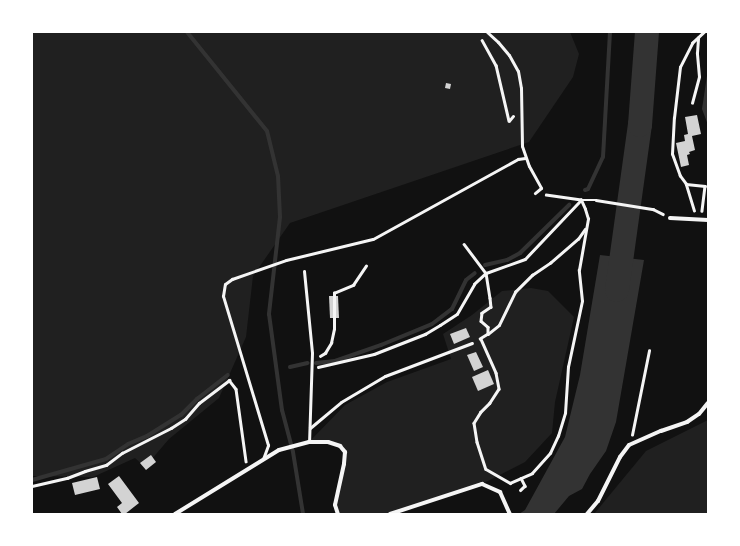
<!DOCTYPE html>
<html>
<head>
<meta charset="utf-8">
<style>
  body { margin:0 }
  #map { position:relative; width:740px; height:546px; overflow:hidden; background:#111; font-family:Bitter,serif }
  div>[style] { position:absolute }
  .green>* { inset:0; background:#202020 }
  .water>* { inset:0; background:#333 }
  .stream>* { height:4px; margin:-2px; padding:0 2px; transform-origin:2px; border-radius:2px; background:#333 }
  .river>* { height:24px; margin:-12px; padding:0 12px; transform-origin:12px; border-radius:12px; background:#333 }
  .building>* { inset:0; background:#d3d3d3 }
  .path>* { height:2.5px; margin:-1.25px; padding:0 1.25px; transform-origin:1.25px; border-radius:1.25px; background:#f5f5f5 }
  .service>* { height:3px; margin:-1.5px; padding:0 1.5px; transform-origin:1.5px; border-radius:1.5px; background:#f5f5f5 }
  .minor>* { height:4px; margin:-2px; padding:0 2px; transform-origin:2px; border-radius:2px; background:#f5f5f5 }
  span { translate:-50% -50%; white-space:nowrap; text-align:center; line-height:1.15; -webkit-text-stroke:4px #fff; paint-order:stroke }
  .frame { position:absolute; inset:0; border:33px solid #fff; pointer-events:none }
</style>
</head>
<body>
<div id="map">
  <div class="green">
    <div style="clip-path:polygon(32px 32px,570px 32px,579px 54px,573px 77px,529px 142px,290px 223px,253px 276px,246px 337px,219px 398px,169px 439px,145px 467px,135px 458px,93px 477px,32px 476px)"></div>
    <div style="clip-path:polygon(531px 288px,548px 291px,574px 317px,555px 402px,552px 433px,525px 462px,482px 484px,390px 514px,338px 514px,335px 505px,345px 452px,340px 446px,328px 442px,309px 442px,345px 405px,387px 382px,451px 359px,443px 334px,472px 315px,502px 291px)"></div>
    <div style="clip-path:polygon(708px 420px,708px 514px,594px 514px,646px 451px)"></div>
  </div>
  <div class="water">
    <div style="clip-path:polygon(708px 69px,708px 125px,702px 109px)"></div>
    <div style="clip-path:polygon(600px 255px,644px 260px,616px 422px,606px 451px,590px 474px,582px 489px,569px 496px,554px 514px,519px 514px,525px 510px,565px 437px,580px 375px)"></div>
  </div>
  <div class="stream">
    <div style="left:187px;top:32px;width:127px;rotate:51.1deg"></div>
    <div style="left:267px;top:131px;width:46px;rotate:76.3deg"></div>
    <div style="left:278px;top:176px;width:41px;rotate:87.2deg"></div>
    <div style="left:280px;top:217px;width:98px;rotate:96.5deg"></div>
    <div style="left:269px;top:314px;width:97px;rotate:82.3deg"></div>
    <div style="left:282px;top:410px;width:43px;rotate:75.3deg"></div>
    <div style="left:293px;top:452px;width:63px;rotate:80.8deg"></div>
    <div style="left:585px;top:190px;width:3px;rotate:-18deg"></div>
    <div style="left:588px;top:189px;width:35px;rotate:-65deg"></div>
    <div style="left:603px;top:157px;width:125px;rotate:-86.8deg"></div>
    <div style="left:485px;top:265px;width:23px;rotate:-13deg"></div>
    <div style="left:507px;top:260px;width:15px;rotate:-28deg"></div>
    <div style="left:520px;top:253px;width:69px;rotate:-44.4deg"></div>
    <div style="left:316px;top:363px;width:19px;rotate:-6deg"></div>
    <div style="left:335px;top:361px;width:49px;rotate:-19.2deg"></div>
    <div style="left:381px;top:345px;width:55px;rotate:-22.4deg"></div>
    <div style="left:432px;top:324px;width:25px;rotate:-37deg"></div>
    <div style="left:452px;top:309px;width:32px;rotate:-64deg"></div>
    <div style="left:466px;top:280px;width:11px;rotate:-38deg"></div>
    <div style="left:290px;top:367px;width:18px;rotate:-13deg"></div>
    <div style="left:32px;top:480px;width:77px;rotate:-15.8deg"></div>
    <div style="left:106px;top:459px;width:27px;rotate:-34deg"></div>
    <div style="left:128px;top:444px;width:21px;rotate:-23deg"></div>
    <div style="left:147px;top:436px;width:40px;rotate:-32deg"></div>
    <div style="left:181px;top:415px;width:23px;rotate:-45deg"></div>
    <div style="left:197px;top:399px;width:39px;rotate:-38deg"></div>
  </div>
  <div class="river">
    <div style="left:617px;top:290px;width:167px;rotate:-82.1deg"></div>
    <div style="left:640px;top:125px;width:93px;rotate:-85.7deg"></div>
  </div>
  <div class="building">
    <div style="clip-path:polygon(446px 83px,451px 84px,450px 89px,445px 88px)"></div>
    <div style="clip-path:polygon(697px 115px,701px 134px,692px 136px,695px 150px,689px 152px,690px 154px,687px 155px,689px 165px,681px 167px,676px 143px,685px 141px,684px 135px,688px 134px,685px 117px)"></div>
    <div style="clip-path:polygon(329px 296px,338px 296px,339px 318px,330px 318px)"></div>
    <div style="clip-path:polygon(466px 328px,470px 337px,454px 344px,450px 334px)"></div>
    <div style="clip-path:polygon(476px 352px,483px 367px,474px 371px,467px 355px)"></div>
    <div style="clip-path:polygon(488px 370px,494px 384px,478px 391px,472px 377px)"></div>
    <div style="clip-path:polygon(151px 455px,156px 462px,146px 470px,140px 463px)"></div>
    <div style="clip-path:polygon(119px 476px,139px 503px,125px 514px,122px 514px,117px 507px,122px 503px,108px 484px)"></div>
    <div style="clip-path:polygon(97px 477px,100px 489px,75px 495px,72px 483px)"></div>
  </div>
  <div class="path">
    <div style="left:482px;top:40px;width:29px;rotate:61deg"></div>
    <div style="left:496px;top:65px;width:57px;rotate:76.9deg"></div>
    <div style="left:509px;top:121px;width:6px;rotate:-51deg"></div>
    <div style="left:692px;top:103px;width:27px;rotate:-75deg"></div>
    <div style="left:699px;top:77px;width:24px;rotate:-95deg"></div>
    <div style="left:697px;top:53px;width:15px;rotate:-86deg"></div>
    <div style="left:686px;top:184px;width:19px;rotate:6deg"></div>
    <div style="left:705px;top:186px;width:25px;rotate:97deg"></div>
    <div style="left:694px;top:211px;width:28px;rotate:-107deg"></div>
    <div style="left:686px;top:184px;width:10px;rotate:-127deg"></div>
    <div style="left:680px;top:176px;width:23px;rotate:-110deg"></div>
    <div style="left:672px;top:154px;width:36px;rotate:-87deg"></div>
    <div style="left:674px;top:118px;width:51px;rotate:-83.3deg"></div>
    <div style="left:680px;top:67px;width:27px;rotate:-63deg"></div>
    <div style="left:692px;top:43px;width:16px;rotate:-43deg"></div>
    <div style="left:464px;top:244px;width:36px;rotate:53deg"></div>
    <div style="left:486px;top:273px;width:25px;rotate:81deg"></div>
    <div style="left:490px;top:298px;width:9px;rotate:84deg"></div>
    <div style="left:491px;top:307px;width:11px;rotate:146deg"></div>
    <div style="left:482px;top:313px;width:8px;rotate:97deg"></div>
    <div style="left:481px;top:321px;width:9px;rotate:41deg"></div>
    <div style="left:488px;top:327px;width:7px;rotate:90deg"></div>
    <div style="left:488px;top:334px;width:9px;rotate:148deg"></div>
    <div style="left:488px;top:334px;width:14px;rotate:-39deg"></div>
    <div style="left:499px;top:325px;width:37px;rotate:-64deg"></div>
    <div style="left:515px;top:292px;width:24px;rotate:-45deg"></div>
    <div style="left:532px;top:275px;width:22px;rotate:-34deg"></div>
    <div style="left:550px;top:263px;width:37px;rotate:-41deg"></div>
    <div style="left:578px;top:239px;width:12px;rotate:-55deg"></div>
    <div style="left:481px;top:339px;width:37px;rotate:66deg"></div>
    <div style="left:496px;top:373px;width:16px;rotate:79deg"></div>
    <div style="left:499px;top:389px;width:17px;rotate:123deg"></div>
    <div style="left:490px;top:403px;width:13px;rotate:135deg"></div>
    <div style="left:481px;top:412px;width:13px;rotate:122deg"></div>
    <div style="left:474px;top:423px;width:19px;rotate:81deg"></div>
    <div style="left:477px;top:442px;width:28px;rotate:72deg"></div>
    <div style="left:486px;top:469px;width:28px;rotate:30deg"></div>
    <div style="left:510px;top:483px;width:24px;rotate:-24deg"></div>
    <div style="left:532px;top:473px;width:27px;rotate:-48deg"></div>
    <div style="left:550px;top:453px;width:19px;rotate:-65deg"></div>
    <div style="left:558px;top:436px;width:24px;rotate:-73deg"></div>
    <div style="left:565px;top:413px;width:46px;rotate:-86.3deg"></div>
    <div style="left:568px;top:367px;width:67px;rotate:-78deg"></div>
    <div style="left:582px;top:301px;width:31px;rotate:-96deg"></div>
    <div style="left:579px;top:270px;width:52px;rotate:-80deg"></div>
    <div style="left:588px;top:219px;width:10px;rotate:-107deg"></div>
    <div style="left:585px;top:209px;width:10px;rotate:-114deg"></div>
    <div style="left:581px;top:200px;width:35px;rotate:-172deg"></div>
    <div style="left:320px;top:356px;width:6px;rotate:-31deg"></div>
    <div style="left:325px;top:353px;width:12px;rotate:-59deg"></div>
    <div style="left:331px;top:343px;width:14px;rotate:-78deg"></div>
    <div style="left:334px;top:329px;width:36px;rotate:-90deg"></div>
    <div style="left:334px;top:293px;width:21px;rotate:-23deg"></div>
    <div style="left:353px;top:285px;width:23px;rotate:-56deg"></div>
    <div style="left:318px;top:367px;width:57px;rotate:-13.1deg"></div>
    <div style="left:374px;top:354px;width:55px;rotate:-21.4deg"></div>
    <div style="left:425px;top:334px;width:17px;rotate:-31deg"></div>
    <div style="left:440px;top:325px;width:20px;rotate:-33deg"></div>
    <div style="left:457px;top:314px;width:34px;rotate:-60deg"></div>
    <div style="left:474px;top:284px;width:16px;rotate:-43deg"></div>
    <div style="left:486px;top:273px;width:41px;rotate:-19.7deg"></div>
    <div style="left:525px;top:259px;width:81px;rotate:-46.5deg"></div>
    <div style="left:581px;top:200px;width:15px"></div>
    <div style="left:596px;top:200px;width:58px;rotate:9deg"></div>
    <div style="left:653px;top:209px;width:11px;rotate:27deg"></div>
    <div style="left:632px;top:435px;width:86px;rotate:-78.6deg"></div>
    <div style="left:521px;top:478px;width:9px;rotate:63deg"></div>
    <div style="left:525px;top:486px;width:6px;rotate:135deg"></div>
    <div style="left:32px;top:486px;width:36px;rotate:-13deg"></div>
    <div style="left:67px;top:478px;width:19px;rotate:-21deg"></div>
    <div style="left:85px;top:471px;width:22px;rotate:-16deg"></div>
    <div style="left:106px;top:465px;width:20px;rotate:-37deg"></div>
    <div style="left:122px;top:453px;width:55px;rotate:-27deg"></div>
    <div style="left:171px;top:428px;width:17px;rotate:-33deg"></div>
    <div style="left:185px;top:419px;width:21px;rotate:-49deg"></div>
    <div style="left:199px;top:403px;width:38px;rotate:-37deg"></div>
    <div style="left:229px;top:380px;width:11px;rotate:52deg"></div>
    <div style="left:236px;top:389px;width:73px;rotate:82.1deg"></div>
  </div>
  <div class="service">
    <div style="left:487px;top:32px;width:15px;rotate:42deg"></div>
    <div style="left:498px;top:42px;width:17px;rotate:50deg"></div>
    <div style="left:509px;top:55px;width:18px;rotate:61deg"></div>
    <div style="left:518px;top:71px;width:17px;rotate:80deg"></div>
    <div style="left:521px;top:88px;width:58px;rotate:89deg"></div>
    <div style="left:522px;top:146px;width:21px;rotate:71deg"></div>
    <div style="left:529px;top:166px;width:25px;rotate:61deg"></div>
    <div style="left:541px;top:188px;width:8px;rotate:140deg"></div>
    <div style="left:304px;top:271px;width:82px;rotate:84.4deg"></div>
    <div style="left:312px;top:353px;width:89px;rotate:91.9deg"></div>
    <div style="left:310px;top:428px;width:40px;rotate:-40deg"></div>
    <div style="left:341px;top:402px;width:51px;rotate:-30.6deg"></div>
    <div style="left:385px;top:376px;width:93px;rotate:-20.8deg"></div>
    <div style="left:263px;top:459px;width:15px;rotate:-70deg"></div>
    <div style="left:268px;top:445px;width:156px;rotate:-106.8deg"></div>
    <div style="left:223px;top:296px;width:12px;rotate:-81deg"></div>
    <div style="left:225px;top:284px;width:9px;rotate:-36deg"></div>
    <div style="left:232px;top:279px;width:57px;rotate:-19.4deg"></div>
    <div style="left:286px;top:260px;width:89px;rotate:-13.6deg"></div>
    <div style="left:373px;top:239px;width:166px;rotate:-28.9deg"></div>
    <div style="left:518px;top:159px;width:7px;rotate:-8deg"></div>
  </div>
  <div class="minor">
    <div style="left:670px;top:218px;width:38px;rotate:3deg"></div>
    <div style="left:175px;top:514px;width:122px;rotate:-31.6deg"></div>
    <div style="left:279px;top:450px;width:31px;rotate:-15deg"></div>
    <div style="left:309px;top:442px;width:19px"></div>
    <div style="left:328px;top:442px;width:13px;rotate:18deg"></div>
    <div style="left:340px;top:446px;width:8px;rotate:50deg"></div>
    <div style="left:345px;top:452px;width:12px;rotate:95deg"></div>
    <div style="left:344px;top:464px;width:42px;rotate:102.4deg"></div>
    <div style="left:335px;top:505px;width:9px;rotate:72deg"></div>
    <div style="left:390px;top:514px;width:97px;rotate:-18.1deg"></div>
    <div style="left:482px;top:484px;width:20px;rotate:24deg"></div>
    <div style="left:500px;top:492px;width:24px;rotate:66deg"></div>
    <div style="left:587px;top:514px;width:17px;rotate:-50deg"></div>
    <div style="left:598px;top:501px;width:49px;rotate:-63.4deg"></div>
    <div style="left:620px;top:457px;width:15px;rotate:-53deg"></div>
    <div style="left:629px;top:445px;width:35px;rotate:-24deg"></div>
    <div style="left:661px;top:431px;width:28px;rotate:-19deg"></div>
    <div style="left:687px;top:422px;width:14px;rotate:-34deg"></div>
    <div style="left:699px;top:414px;width:14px;rotate:-51deg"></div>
  </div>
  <div class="frame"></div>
</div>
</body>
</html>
